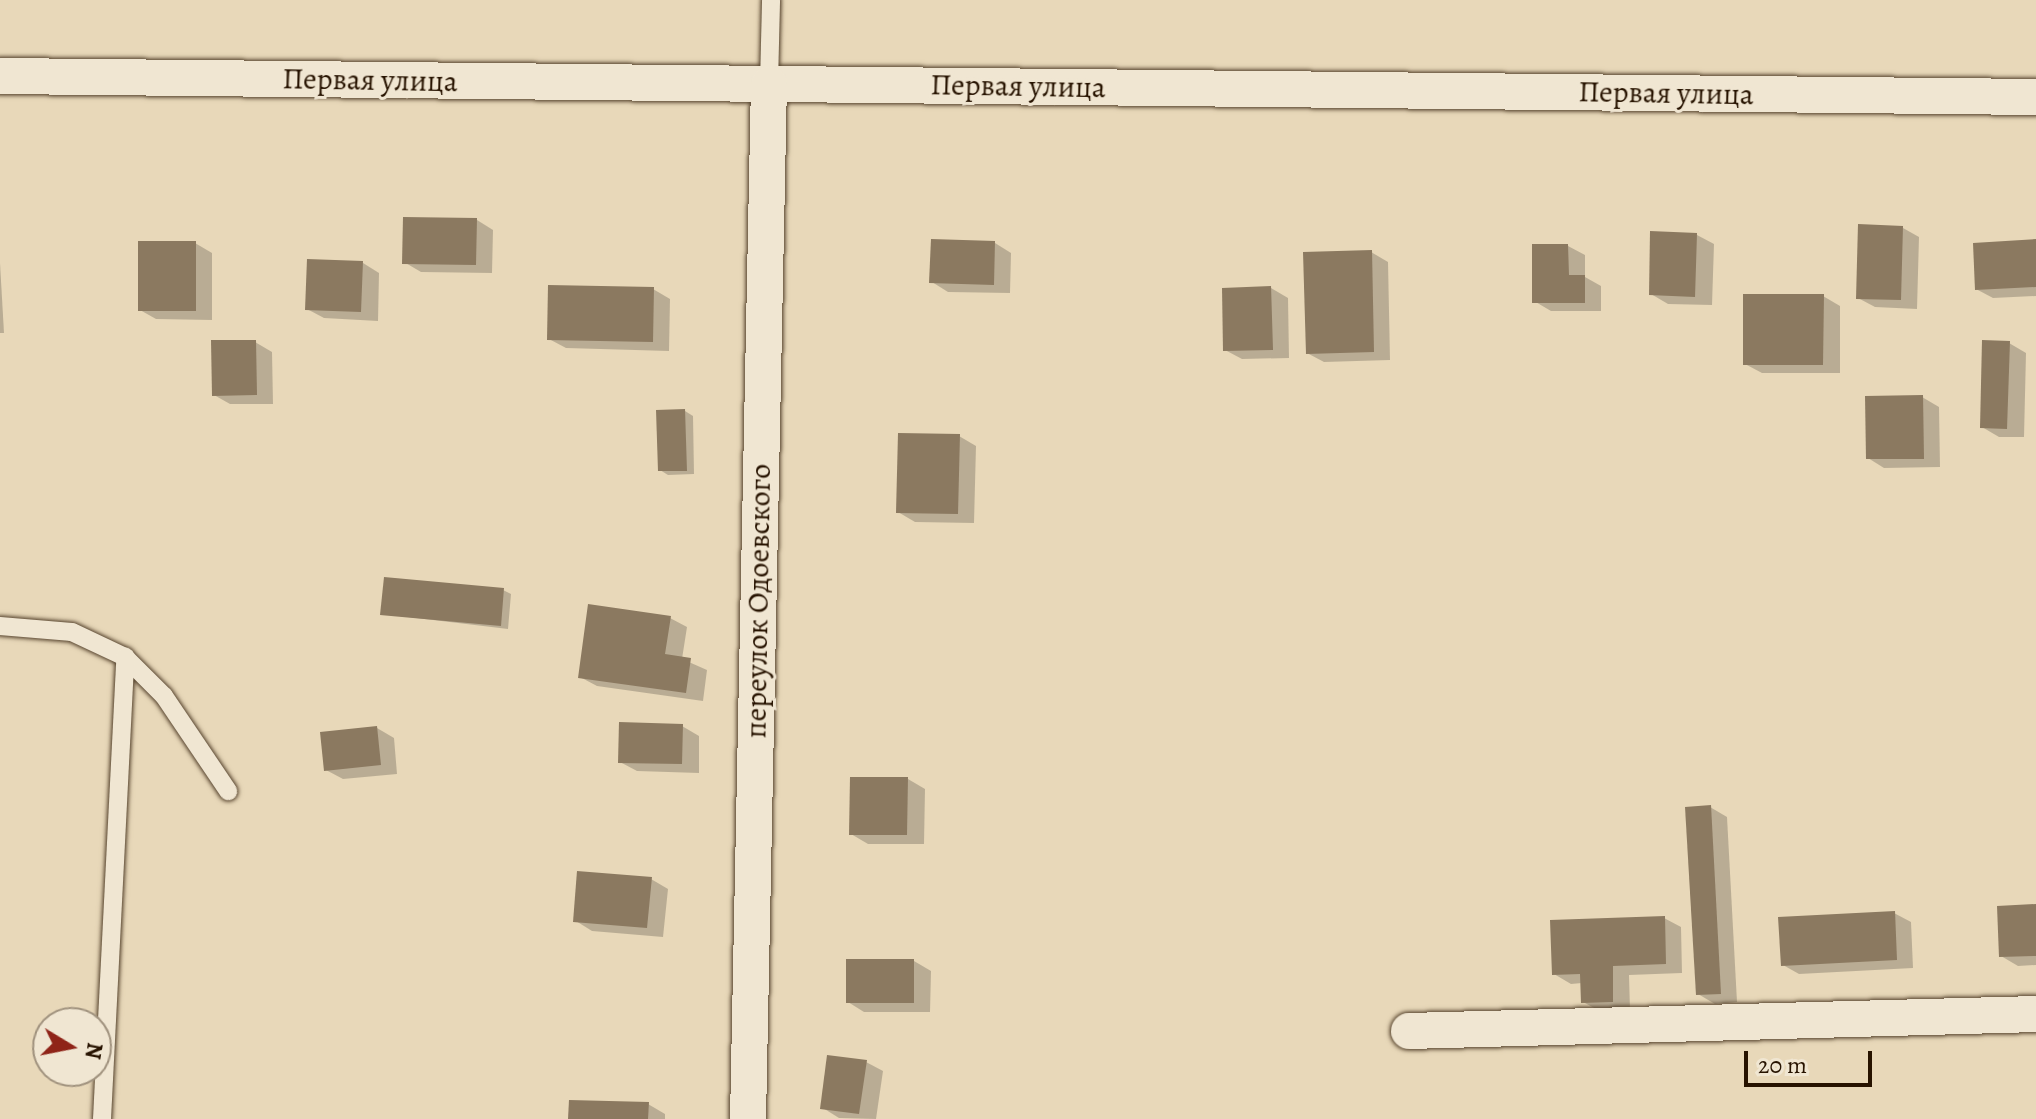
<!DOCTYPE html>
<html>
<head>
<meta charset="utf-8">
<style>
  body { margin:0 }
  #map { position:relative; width:2036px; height:1119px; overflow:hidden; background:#e8d8b9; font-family:Alegreya,serif }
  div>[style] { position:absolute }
  .shadow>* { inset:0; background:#0003 }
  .building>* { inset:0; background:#8b7960 }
  .roads { filter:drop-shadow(0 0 2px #57442e) drop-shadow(0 0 2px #57442e) }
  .lane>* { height:18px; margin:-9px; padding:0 9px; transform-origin:9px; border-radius:9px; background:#f0e6d2 }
  .street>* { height:36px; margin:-18px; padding:0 18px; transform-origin:18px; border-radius:18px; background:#f0e6d2 }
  span { translate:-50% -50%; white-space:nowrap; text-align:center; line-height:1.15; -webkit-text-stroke:6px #f0e6d2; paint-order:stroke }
  .street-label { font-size:30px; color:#271300 }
  .north { position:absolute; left:32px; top:1007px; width:80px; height:80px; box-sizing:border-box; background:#f0e6d2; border:2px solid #a0927e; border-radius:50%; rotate:100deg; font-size:22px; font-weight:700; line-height:32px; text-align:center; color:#271300 }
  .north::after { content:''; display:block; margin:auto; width:28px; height:36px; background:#8f2418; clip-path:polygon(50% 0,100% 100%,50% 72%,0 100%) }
  .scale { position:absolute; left:1744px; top:1051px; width:128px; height:36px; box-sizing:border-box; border:4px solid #271300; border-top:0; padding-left:10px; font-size:24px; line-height:28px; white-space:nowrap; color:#271300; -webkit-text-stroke:6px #f0e6d2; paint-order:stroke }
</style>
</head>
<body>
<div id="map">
  <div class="shadow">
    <div style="clip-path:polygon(477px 220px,493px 230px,492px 273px,421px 272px,404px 262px)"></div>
    <div style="clip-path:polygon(1903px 228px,1919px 237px,1917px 309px,1875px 307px,1858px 298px)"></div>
    <div style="clip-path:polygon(1697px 235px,1714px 244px,1712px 305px,1668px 304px,1651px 294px)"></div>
    <div style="clip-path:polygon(2036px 241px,2036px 296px,1993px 298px,1976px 289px)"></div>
    <div style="clip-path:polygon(195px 243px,212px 253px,212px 320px,156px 319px,140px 310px)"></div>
    <div style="clip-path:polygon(995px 243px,1011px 253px,1010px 293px,948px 292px,932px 282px)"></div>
    <div style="clip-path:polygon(1568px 246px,1585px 255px,1585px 277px,1601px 286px,1601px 311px,1551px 311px,1534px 301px)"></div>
    <div style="clip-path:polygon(1371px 252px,1388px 262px,1390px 360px,1324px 362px,1307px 353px)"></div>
    <div style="clip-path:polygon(0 263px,4px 333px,0 333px)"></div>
    <div style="clip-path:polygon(363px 263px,379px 273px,378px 321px,324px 318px,307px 309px)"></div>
    <div style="clip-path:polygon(1271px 288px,1288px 298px,1289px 358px,1242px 359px,1225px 350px)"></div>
    <div style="clip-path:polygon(653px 289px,670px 299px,669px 351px,566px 348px,549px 339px)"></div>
    <div style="clip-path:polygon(1823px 296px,1840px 306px,1840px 373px,1762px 373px,1745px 364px)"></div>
    <div style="clip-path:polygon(255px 342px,272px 352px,273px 404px,230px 404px,214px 395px)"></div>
    <div style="clip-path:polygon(2009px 343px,2026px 353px,2024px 437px,1999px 437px,1982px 427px)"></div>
    <div style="clip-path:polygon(1922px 397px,1939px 407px,1940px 467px,1884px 468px,1868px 458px)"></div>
    <div style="clip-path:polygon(685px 411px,693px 416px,694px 474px,668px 475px,660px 470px)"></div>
    <div style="clip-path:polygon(959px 436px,976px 446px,974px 523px,915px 522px,898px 512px)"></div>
    <div style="clip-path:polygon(503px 590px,511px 594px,508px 629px,383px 614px)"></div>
    <div style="clip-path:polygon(670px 618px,687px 627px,682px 659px,707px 670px,703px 701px,597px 686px,580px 677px)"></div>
    <div style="clip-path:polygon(682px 726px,699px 736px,699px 773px,637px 771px,620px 762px)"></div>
    <div style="clip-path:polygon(377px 728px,394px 738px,397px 774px,343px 779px,326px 770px)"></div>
    <div style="clip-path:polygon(908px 779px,925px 789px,924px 844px,868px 844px,851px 834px)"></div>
    <div style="clip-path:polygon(1710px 807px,1727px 817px,1737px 1002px,1715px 1004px,1698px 994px)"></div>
    <div style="clip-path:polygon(651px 879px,668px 889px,663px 937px,592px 931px,576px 921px)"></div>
    <div style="clip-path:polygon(2036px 906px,2036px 965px,2018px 966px,2001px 956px)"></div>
    <div style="clip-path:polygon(1894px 913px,1911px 922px,1913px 968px,1799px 974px,1783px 965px)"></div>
    <div style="clip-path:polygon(1664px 918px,1681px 927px,1682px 973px,1629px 975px,1630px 1010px,1600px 1011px,1583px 1002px,1582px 983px,1571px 984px,1554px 974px)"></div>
    <div style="clip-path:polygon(914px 961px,931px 971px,930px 1012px,864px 1012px,848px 1002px)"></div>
    <div style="clip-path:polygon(866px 1062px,883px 1071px,876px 1119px,839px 1118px,823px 1108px)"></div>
    <div style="clip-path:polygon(648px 1104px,665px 1114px,665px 1119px,570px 1119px)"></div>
  </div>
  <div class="building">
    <div style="clip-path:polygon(403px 217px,477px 218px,476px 265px,402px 264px)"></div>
    <div style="clip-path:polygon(1858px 224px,1903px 226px,1901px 300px,1856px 299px)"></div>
    <div style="clip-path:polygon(1650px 231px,1697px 233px,1695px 297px,1649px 295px)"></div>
    <div style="clip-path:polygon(931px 239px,995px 241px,994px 285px,929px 283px)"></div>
    <div style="clip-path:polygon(2036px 239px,2036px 287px,1975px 290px,1973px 243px)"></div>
    <div style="clip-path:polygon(138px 241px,196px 241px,196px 311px,138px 311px)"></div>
    <div style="clip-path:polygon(1532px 244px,1568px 244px,1569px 275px,1585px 275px,1585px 303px,1532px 303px)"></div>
    <div style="clip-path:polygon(1372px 250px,1374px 352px,1306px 354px,1303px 252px)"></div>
    <div style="clip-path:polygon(307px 259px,363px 261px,361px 312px,305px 310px)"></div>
    <div style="clip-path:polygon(548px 285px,654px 287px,653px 342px,547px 340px)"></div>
    <div style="clip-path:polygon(1271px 286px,1273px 350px,1223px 351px,1222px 288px)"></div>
    <div style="clip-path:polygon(1743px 294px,1824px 294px,1823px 365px,1743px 365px)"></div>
    <div style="clip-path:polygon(211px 340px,256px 340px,257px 395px,212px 396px)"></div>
    <div style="clip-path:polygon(1982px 340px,2010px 341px,2007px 429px,1980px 428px)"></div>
    <div style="clip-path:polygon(1923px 395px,1924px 459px,1866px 459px,1865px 396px)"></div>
    <div style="clip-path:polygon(685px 409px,687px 471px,658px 471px,656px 410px)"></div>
    <div style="clip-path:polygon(898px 433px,960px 434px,958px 514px,896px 513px)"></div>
    <div style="clip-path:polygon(384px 577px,504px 588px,501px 626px,380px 615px)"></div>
    <div style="clip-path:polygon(588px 604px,671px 616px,665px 654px,691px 658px,686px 693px,578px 678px)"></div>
    <div style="clip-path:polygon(619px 722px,683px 724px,682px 764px,618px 763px)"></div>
    <div style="clip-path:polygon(377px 726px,381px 765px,324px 771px,320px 732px)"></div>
    <div style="clip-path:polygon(850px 777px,908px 777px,907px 835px,849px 835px)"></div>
    <div style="clip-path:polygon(1711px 805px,1721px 994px,1696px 995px,1685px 807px)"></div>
    <div style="clip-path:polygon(577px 871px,652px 877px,647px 928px,573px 922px)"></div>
    <div style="clip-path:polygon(2036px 904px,2036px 956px,1999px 957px,1997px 906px)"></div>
    <div style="clip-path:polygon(1895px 911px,1897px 960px,1781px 966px,1778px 917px)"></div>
    <div style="clip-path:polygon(1665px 916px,1666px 964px,1613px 966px,1613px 1002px,1581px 1003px,1580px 974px,1552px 975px,1550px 920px)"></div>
    <div style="clip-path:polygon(846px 959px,914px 959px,914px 1003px,846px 1003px)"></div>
    <div style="clip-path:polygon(827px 1055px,867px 1060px,859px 1114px,820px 1109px)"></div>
    <div style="clip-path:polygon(569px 1100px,649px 1102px,648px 1119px,568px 1119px)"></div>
  </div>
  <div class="roads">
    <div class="lane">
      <div style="left:769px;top:84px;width:84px;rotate:-88.6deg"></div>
      <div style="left:0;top:626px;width:72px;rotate:4.8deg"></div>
      <div style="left:72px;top:632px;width:59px;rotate:25.3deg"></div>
      <div style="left:125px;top:657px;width:55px;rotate:45deg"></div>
      <div style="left:164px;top:696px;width:115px;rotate:56deg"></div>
      <div style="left:102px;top:1119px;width:463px;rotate:-87.1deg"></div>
    </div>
    <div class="street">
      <div style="left:0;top:76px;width:2036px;rotate:0.59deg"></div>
      <div style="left:1409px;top:1031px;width:627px;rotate:-1.55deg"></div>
      <div style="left:748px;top:1119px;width:1035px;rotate:-88.84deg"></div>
    </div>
  </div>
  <div class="street-label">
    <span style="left:370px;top:80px;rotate:1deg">Первая улица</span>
    <span style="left:1018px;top:86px;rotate:1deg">Первая улица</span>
    <span style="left:1666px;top:93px;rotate:1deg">Первая улица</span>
    <span style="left:758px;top:601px;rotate:-89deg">переулок Одоевского</span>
  </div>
  <div class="north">N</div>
  <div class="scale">20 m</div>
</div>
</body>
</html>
